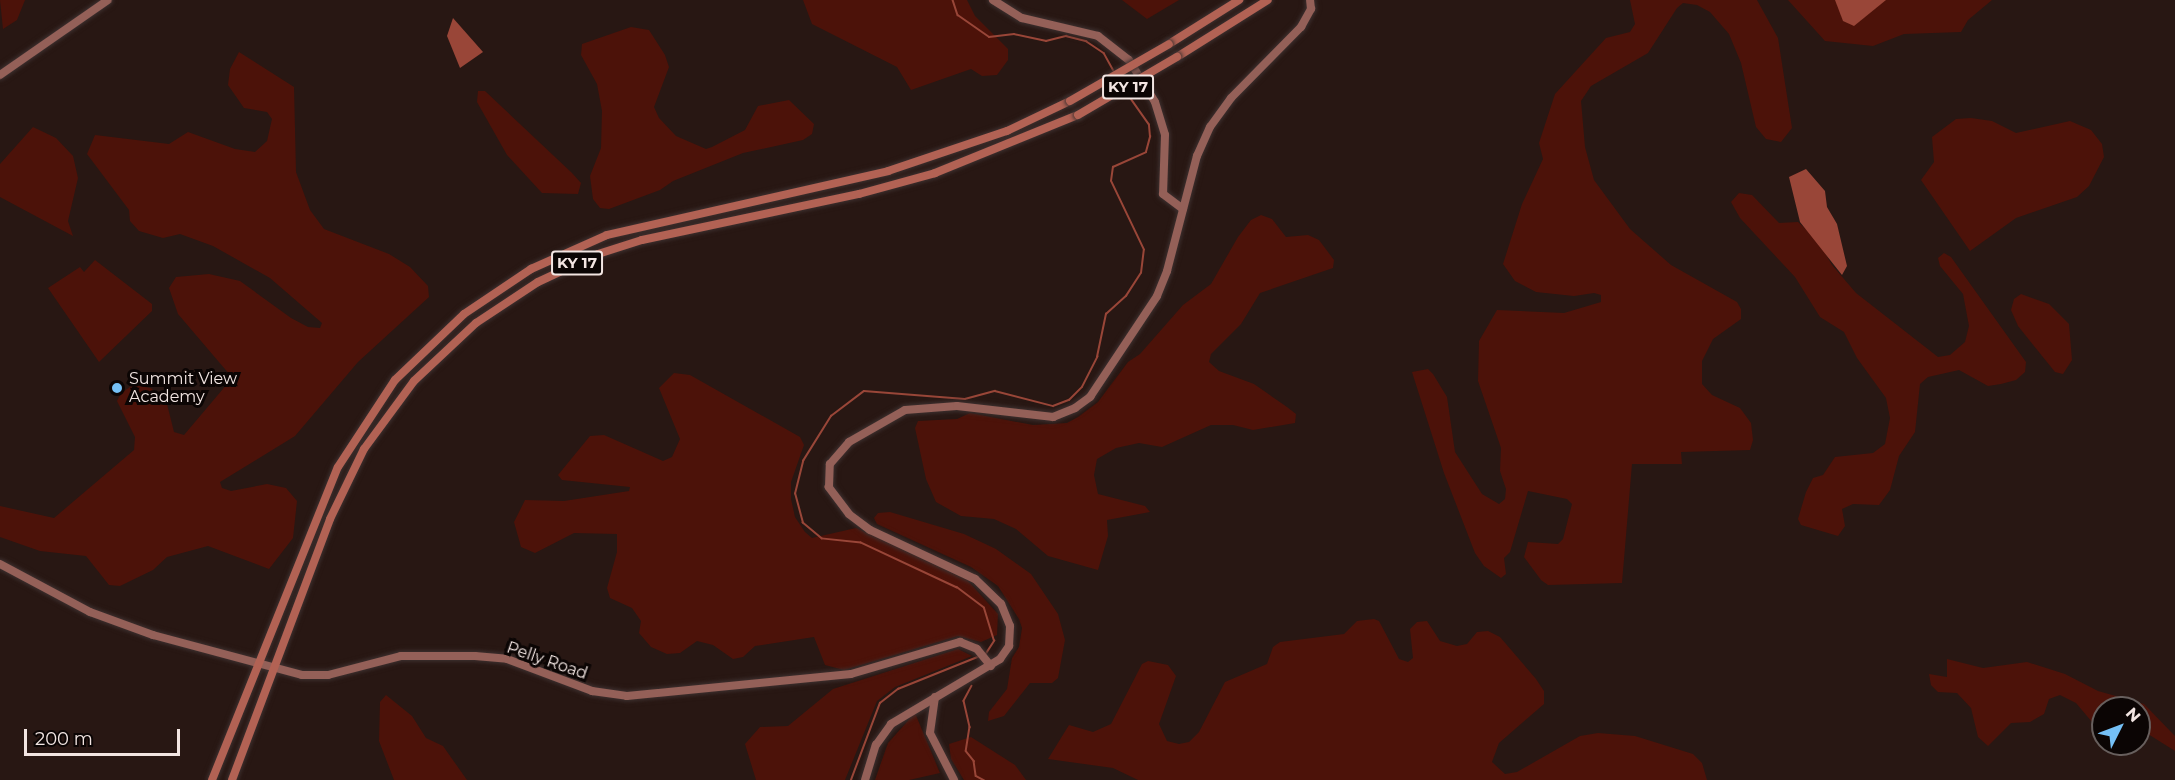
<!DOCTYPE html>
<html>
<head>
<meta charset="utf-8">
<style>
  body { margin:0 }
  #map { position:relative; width:2175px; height:780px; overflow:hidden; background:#281713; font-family:Montserrat,sans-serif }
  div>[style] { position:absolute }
  .green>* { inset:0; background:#4c1209 }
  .water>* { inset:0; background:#994638 }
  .stream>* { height:1.5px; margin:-0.75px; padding:0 0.75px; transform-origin:0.75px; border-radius:0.75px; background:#994638 }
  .roads { filter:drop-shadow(0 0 2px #3d302f) drop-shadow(0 0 2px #3d302f) }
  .secondary>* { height:8px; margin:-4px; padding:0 4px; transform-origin:4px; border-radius:4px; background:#946058 }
  .primary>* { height:8px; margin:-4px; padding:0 4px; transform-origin:4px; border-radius:4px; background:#b26254 }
  .bridges { filter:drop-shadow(0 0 2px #3d302f) drop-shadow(0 0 2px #3d302f) }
  .primary-bridge>* { height:8px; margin:-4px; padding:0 4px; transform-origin:4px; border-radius:4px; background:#b26254 }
  .dots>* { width:16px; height:16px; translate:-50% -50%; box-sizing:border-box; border:3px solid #0b0504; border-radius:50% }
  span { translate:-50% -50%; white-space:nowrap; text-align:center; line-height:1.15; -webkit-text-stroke:6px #0b0504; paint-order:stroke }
  .shield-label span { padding:2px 4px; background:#0b0504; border:2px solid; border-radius:4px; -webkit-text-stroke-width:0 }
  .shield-label { font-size:15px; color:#f2e5e2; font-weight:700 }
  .poi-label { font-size:16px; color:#f2e5e2 }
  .left { translate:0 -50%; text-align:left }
  .street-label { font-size:16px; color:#f2e5e2 }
  .north { position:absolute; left:2091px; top:696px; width:60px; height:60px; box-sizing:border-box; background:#0b0504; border:2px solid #675f5d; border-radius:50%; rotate:48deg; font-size:16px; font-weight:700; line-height:24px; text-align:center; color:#f2e5e2 }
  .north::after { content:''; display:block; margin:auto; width:21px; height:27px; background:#75c0f6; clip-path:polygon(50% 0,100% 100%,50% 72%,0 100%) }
  .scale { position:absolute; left:24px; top:729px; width:156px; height:27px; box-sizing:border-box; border:3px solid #f2e5e2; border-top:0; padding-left:8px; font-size:18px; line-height:21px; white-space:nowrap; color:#f2e5e2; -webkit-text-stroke:4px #0b0504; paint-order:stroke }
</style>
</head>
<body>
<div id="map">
  <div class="green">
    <div style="clip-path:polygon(0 0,25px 0,17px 20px,3px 29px)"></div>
    <div style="clip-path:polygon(803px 0,967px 0,975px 16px,1008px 49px,1008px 60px,997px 75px,982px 76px,971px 69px,911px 90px,897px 67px,812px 24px)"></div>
    <div style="clip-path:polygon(1122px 0,1179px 0,1147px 19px)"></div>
    <div style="clip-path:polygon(1630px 0,1757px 0,1778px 38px,1792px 128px,1781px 142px,1766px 139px,1756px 127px,1741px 63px,1729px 34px,1710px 12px,1697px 5px,1683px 3px,1677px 8px,1648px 53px,1591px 86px,1581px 101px,1585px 147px,1594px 180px,1630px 229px,1671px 265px,1737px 302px,1741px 309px,1741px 319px,1713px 339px,1702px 361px,1702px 384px,1712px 395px,1740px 408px,1751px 423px,1753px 440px,1750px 450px,1681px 452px,1682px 464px,1632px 464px,1622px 583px,1548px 585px,1541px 580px,1524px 557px,1528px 542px,1558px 544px,1563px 539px,1572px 504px,1567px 499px,1528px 491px,1510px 552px,1504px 558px,1506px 574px,1501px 578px,1484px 566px,1475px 553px,1444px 473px,1412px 372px,1428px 369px,1433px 374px,1447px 397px,1455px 452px,1482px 494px,1499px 504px,1505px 499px,1506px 489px,1500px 471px,1501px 448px,1478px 381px,1479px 341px,1497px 310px,1564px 313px,1601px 302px,1601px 295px,1594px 293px,1574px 296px,1536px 292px,1515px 281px,1503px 264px,1522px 204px,1543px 159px,1539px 143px,1555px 94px,1606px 38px,1630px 32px,1635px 24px)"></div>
    <div style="clip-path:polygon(1788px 0,1992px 0,1968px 20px,1961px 32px,1904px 34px,1873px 46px,1825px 41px)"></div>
    <div style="clip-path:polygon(631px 27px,649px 30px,665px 55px,669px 67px,654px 107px,659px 118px,676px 136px,706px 149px,712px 147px,745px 130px,758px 106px,789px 100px,814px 124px,812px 134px,803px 140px,743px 153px,673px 181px,660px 190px,609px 209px,600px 208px,593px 199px,590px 176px,601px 148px,602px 111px,597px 84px,581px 55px,582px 44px)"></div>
    <div style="clip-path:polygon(239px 52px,294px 87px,296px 172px,310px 210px,324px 229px,389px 254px,410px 267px,428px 286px,429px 297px,358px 362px,295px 436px,220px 482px,222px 488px,231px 491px,267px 484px,286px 488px,297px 501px,293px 538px,269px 569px,208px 546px,167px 557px,153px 570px,120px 586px,109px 585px,86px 556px,40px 551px,0 537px,0 506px,54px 518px,134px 450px,135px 437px,117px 401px,121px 393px,133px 385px,151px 388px,167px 404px,174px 432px,184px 435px,228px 383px,230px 375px,178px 314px,169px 288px,176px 277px,209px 274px,240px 281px,291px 318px,308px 327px,320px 328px,322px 323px,270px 278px,213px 246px,180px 234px,163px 238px,139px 231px,130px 221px,129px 210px,87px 154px,95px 135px,169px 144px,188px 132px,235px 149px,255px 152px,267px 141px,272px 119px,267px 112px,244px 108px,228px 85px,230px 69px)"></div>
    <div style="clip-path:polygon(478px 91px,485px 91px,572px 173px,581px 183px,578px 194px,542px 193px,507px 155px,477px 102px)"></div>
    <div style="clip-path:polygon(1971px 118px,1992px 121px,2016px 133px,2070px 121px,2091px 130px,2102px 144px,2104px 157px,2089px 186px,2077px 197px,2016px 218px,1970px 251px,1921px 180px,1934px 162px,1932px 137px,1956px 119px)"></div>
    <div style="clip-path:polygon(33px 127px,56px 138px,73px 156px,78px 178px,68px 221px,73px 236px,0 197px,0 164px)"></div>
    <div style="clip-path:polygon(1739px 193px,1752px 195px,1779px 223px,1798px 222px,1817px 239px,1832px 265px,1856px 293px,1938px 357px,1950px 355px,1965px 342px,1969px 326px,1963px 294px,1940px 266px,1938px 258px,1944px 253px,1951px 257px,2026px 362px,2025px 372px,2016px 380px,2001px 384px,1988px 386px,1959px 370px,1928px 377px,1920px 384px,1915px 432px,1899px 456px,1890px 490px,1879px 505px,1853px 504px,1842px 509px,1845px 526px,1838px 536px,1801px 525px,1798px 519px,1806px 492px,1813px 478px,1823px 475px,1835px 457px,1873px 453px,1885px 444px,1890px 418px,1886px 398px,1857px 358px,1844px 332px,1820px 317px,1795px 277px,1740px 218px,1731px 202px)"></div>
    <div style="clip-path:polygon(1261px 215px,1272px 219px,1286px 237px,1308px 235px,1319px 240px,1334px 260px,1333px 268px,1260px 293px,1241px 324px,1211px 354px,1209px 362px,1219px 371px,1254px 384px,1287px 407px,1296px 414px,1295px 423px,1253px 430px,1233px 425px,1211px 425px,1162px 447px,1139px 443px,1116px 448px,1097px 459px,1094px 475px,1098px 494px,1145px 506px,1150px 512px,1107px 520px,1108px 536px,1098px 570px,1048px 556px,1016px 529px,994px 519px,961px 516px,936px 502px,926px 479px,915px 428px,918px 421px,957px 419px,970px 413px,1033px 425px,1067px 423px,1078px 417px,1098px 402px,1128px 362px,1140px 354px,1183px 305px,1211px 284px,1238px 237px,1251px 220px)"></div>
    <div style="clip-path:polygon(95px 260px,152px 304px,152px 311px,99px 362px,48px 288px,80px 267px,84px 272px)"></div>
    <div style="clip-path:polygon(2021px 294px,2049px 304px,2069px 324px,2072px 360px,2063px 374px,2055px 372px,2018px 326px,2011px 310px,2014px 299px)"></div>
    <div style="clip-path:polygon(674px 373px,690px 375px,800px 437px,804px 445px,791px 482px,791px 499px,795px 517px,805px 532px,812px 538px,856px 528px,967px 580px,998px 614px,997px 635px,981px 642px,958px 636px,844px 670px,825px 665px,814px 637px,755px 646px,743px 657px,733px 659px,713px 645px,697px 641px,680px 653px,667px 654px,651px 647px,639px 633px,641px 621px,632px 608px,610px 598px,607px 588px,617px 552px,617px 534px,574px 533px,535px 553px,521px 547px,514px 522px,525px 500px,564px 501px,629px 491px,630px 487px,562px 480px,558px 475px,590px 436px,604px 435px,663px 461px,672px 457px,680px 439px,659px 388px)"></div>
    <div style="clip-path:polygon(890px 512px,964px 534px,996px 549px,1031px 574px,1058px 614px,1065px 640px,1058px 678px,1052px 683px,1030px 683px,1004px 716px,988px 721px,989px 712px,1007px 689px,1012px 658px,1019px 647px,1022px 628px,1019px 619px,998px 586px,971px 567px,877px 524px,874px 518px,878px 513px)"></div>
    <div style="clip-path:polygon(1374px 619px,1379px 621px,1399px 659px,1408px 662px,1413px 658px,1410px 629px,1417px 622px,1427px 621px,1440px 641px,1457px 646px,1467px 644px,1477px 632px,1488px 631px,1500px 637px,1536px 679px,1544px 691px,1544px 704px,1499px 743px,1492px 762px,1505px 774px,1517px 772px,1580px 736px,1598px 733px,1635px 736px,1693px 754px,1702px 763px,1707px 780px,1138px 780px,1113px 768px,1048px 759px,1069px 725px,1093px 732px,1111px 724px,1142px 664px,1148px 661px,1168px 665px,1176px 676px,1159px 724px,1167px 741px,1179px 744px,1189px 742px,1199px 732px,1225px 682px,1267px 664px,1273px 647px,1280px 642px,1344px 634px,1357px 621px)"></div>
    <div style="clip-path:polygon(958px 649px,972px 656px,895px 687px,877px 701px,845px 780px,756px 780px,745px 744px,760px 727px,788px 726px,833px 689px)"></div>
    <div style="clip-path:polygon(1947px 659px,1983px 668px,2027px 662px,2065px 674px,2098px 691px,2144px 704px,2175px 736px,2175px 751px,2148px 734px,2139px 736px,2139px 708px,2103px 708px,2103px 735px,2076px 703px,2060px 695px,2049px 699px,2044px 714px,2030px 722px,2011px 723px,1988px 746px,1978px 737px,1971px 708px,1957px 693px,1938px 692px,1931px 685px,1929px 674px,1947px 677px)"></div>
    <div style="clip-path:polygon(386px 695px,412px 716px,426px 738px,443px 746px,467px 780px,394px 780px,379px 741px,380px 702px)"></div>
    <div style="clip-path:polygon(915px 713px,940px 773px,909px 780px,875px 780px,888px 743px)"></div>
    <div style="clip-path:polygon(971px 737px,1015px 765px,1026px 780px,964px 780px,951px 759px,949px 744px)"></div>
  </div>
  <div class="water">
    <div style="clip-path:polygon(1835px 0,1886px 0,1854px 26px,1843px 21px)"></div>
    <div style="clip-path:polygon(453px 18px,483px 52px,460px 68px,447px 36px)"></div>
    <div style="clip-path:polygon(1806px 169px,1825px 191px,1827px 207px,1837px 224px,1847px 266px,1842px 275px,1800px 222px,1789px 177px)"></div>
  </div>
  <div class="stream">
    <div style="left:953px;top:0;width:16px;rotate:72deg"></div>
    <div style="left:958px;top:15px;width:38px;rotate:35deg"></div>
    <div style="left:989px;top:37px;width:25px;rotate:-7deg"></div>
    <div style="left:1014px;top:34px;width:33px;rotate:12deg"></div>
    <div style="left:1046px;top:41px;width:21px;rotate:-14deg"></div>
    <div style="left:1066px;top:36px;width:21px;rotate:14deg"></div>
    <div style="left:1086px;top:41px;width:22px;rotate:34deg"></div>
    <div style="left:1104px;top:53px;width:21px;rotate:61deg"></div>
    <div style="left:985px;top:655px;width:17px;rotate:-57deg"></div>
    <div style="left:994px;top:641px;width:34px;rotate:-107deg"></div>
    <div style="left:984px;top:608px;width:34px;rotate:-143deg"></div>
    <div style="left:957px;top:588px;width:106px;rotate:-154.9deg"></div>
    <div style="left:861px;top:543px;width:39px;rotate:-174deg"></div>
    <div style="left:822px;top:539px;width:25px;rotate:-140deg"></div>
    <div style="left:803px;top:523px;width:30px;rotate:-105deg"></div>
    <div style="left:795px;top:494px;width:34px;rotate:-76deg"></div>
    <div style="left:803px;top:461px;width:53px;rotate:-58.1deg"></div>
    <div style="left:831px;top:416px;width:41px;rotate:-37.1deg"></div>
    <div style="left:864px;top:391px;width:101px;rotate:4.5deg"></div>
    <div style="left:965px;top:399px;width:31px;rotate:-15deg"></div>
    <div style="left:995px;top:391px;width:60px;rotate:14.5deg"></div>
    <div style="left:1053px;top:406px;width:17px;rotate:-21deg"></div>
    <div style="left:1069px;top:400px;width:18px;rotate:-45deg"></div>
    <div style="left:1082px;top:387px;width:34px;rotate:-63deg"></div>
    <div style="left:1097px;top:357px;width:44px;rotate:-78.2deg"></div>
    <div style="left:1106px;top:314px;width:27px;rotate:-42deg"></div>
    <div style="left:1126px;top:296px;width:27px;rotate:-57deg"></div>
    <div style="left:1141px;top:273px;width:23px;rotate:-83deg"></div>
    <div style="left:1144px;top:250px;width:76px;rotate:-115.6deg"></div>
    <div style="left:1111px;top:181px;width:14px;rotate:-82deg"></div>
    <div style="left:1113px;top:167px;width:36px;rotate:-24deg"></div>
    <div style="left:1146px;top:152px;width:16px;rotate:-75deg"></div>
    <div style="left:1150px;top:137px;width:12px;rotate:-95deg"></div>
    <div style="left:1149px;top:125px;width:42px;rotate:-125.2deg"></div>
    <div style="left:972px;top:686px;width:17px;rotate:118deg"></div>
    <div style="left:964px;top:701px;width:27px;rotate:77deg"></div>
    <div style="left:970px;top:727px;width:24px;rotate:99deg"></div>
    <div style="left:966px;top:751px;width:13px;rotate:51deg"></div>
    <div style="left:974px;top:761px;width:15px;rotate:82deg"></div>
    <div style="left:976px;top:776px;width:9px;rotate:27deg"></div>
    <div style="left:851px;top:780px;width:82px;rotate:-69.4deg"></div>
    <div style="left:880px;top:703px;width:23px;rotate:-38deg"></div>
    <div style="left:898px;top:689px;width:88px;rotate:-21.9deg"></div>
  </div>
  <div class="roads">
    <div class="secondary">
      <div style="left:993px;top:0;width:34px;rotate:32deg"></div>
      <div style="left:1022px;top:18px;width:78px;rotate:13.3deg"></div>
      <div style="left:1098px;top:36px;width:39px;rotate:38deg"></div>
      <div style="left:1129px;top:60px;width:49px;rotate:58.2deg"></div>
      <div style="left:1155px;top:102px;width:34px;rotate:73deg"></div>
      <div style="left:1165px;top:135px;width:59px;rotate:91.9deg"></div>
      <div style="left:1163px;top:194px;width:25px;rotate:37deg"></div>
      <div style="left:0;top:75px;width:131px;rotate:-34.8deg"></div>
      <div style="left:0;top:564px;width:102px;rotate:28.1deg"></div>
      <div style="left:90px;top:612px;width:67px;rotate:20.1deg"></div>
      <div style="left:153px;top:635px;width:154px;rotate:15deg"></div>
      <div style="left:302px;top:675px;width:26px"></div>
      <div style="left:328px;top:675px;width:75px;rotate:-14.6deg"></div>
      <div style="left:401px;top:656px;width:74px"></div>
      <div style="left:475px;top:656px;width:32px;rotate:5deg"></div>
      <div style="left:507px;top:659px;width:91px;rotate:20.6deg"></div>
      <div style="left:592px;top:691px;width:35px;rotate:8deg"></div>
      <div style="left:627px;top:696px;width:225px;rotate:-5.6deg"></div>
      <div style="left:851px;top:674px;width:114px;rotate:-16.4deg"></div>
      <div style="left:960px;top:642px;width:18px;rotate:22deg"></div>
      <div style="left:977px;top:649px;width:22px;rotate:51deg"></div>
      <div style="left:935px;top:697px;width:36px;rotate:98deg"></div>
      <div style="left:930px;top:733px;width:53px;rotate:62.9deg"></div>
      <div style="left:865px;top:780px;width:37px;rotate:-73deg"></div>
      <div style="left:876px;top:745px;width:26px;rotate:-54deg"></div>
      <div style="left:891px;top:724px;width:127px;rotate:-30.8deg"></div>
      <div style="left:1000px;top:659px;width:16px;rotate:-55deg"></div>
      <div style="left:1009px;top:646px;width:20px;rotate:-87deg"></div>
      <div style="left:1010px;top:626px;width:24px;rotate:-112deg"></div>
      <div style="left:1001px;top:604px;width:36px;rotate:-136deg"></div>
      <div style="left:975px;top:579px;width:116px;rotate:-155deg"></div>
      <div style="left:870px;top:530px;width:26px;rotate:-143deg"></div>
      <div style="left:849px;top:514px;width:34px;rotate:-127deg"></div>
      <div style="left:829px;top:487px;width:23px;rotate:-88deg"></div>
      <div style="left:830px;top:464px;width:29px;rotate:-49deg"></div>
      <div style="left:849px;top:442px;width:64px;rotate:-29.7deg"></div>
      <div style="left:905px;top:410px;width:52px;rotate:-4.4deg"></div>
      <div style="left:957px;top:406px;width:97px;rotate:6.5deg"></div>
      <div style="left:1053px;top:417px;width:24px;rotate:-22deg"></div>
      <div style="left:1075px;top:408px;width:19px;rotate:-36deg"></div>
      <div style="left:1090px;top:397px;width:121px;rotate:-56.4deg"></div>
      <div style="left:1157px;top:296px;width:27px;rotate:-68deg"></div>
      <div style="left:1167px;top:271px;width:119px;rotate:-75.4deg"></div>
      <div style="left:1197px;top:156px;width:32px;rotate:-66deg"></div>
      <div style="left:1210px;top:127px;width:36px;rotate:-54deg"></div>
      <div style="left:1231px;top:98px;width:100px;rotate:-45.4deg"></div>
      <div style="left:1301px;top:27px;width:21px;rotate:-61deg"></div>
      <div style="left:1311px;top:9px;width:9px;rotate:-96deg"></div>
    </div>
    <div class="primary">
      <div style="left:1169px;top:44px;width:83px;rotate:-32.2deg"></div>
      <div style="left:1177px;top:57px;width:107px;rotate:-32.1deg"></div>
      <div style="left:212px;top:780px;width:337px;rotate:-68.1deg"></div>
      <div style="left:338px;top:467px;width:104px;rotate:-56.8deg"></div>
      <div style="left:395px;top:380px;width:95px;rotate:-43.7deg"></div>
      <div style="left:464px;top:314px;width:81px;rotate:-33.9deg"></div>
      <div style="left:531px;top:269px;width:83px;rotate:-24.1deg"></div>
      <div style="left:607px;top:235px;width:288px;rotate:-12.8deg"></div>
      <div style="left:888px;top:171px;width:126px;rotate:-18.6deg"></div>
      <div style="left:1007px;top:131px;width:70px;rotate:-25.5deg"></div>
      <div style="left:232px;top:780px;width:279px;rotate:-69.4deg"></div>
      <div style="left:330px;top:519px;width:78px;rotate:-64.1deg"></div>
      <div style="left:364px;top:449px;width:84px;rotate:-53.7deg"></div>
      <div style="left:414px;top:381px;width:85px;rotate:-43.1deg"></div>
      <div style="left:476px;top:323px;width:74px;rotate:-33.5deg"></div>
      <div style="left:538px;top:282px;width:66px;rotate:-25deg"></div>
      <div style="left:598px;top:254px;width:46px;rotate:-17.7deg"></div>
      <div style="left:642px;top:240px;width:222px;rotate:-12deg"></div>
      <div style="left:859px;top:194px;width:79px;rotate:-15.4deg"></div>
      <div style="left:935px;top:173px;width:154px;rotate:-22.1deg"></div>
    </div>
  </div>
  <div class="bridges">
    <div class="primary-bridge">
      <div style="left:1070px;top:101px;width:114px;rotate:-29.9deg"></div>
      <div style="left:1078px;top:115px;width:115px;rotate:-30.4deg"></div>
    </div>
  </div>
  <div class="dots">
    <div style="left:117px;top:388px;background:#75c0f6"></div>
  </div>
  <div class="shield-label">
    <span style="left:1128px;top:87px">KY 17</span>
    <span style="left:577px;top:263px">KY 17</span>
  </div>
  <div class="poi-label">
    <span class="left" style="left:129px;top:388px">Summit View<br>Academy</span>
  </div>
  <div class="street-label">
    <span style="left:547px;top:661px;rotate:19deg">Pelly Road</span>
  </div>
  <div class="north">N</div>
  <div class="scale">200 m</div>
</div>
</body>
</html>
